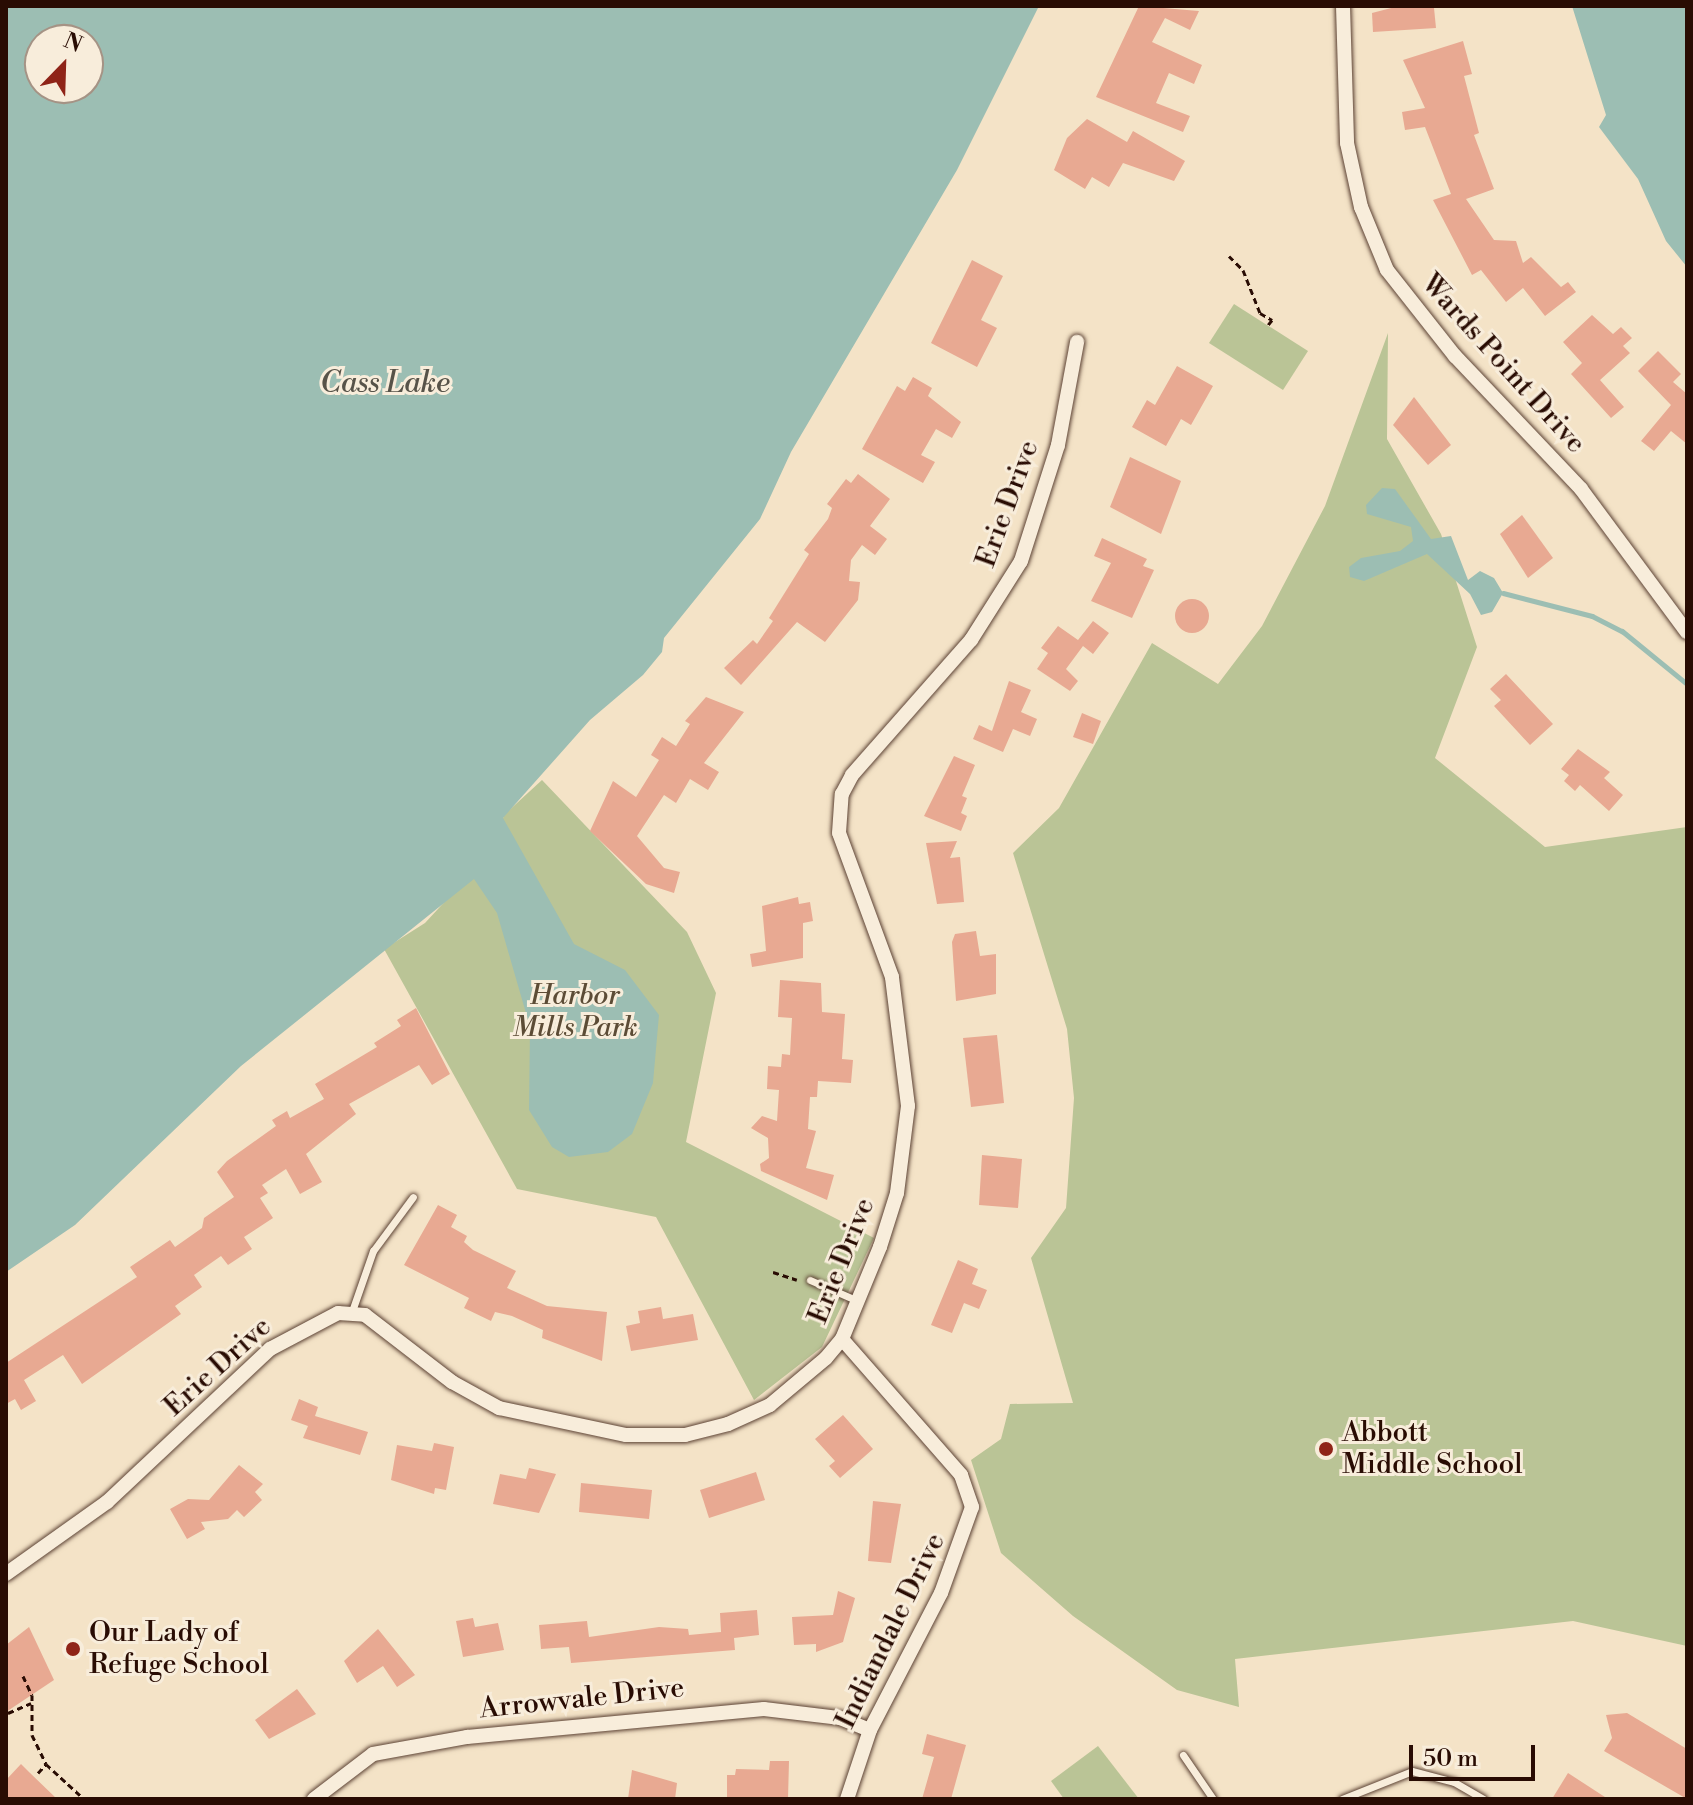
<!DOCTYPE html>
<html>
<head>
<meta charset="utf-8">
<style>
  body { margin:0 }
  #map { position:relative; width:1693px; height:1805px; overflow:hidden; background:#f4e3c7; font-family:"Libre Bodoni",serif }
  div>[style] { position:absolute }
  .green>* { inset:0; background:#bac496 }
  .water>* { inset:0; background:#9cbeb3 }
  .stream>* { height:5px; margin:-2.5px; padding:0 2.5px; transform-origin:2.5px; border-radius:2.5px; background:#9cbeb3 }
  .building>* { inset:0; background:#e8a992 }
  .round { border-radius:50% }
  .path>* { height:3px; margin-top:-1.5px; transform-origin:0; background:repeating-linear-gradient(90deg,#290c03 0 6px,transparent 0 10px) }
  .roads { filter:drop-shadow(0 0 2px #5c4234) drop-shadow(0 0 2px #5c4234) }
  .lane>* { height:7px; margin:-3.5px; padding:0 3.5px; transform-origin:3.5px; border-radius:3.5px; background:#f8eddb }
  .street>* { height:14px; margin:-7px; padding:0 7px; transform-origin:7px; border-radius:7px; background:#f8eddb }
  .dots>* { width:22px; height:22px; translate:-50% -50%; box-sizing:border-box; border:4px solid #f8eddb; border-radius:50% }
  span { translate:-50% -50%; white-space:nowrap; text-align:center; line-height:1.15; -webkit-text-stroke:6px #f8eddb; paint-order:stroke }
  .street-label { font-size:28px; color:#290c03 }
  .park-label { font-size:28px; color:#5c4c36; font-style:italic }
  .poi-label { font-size:28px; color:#290c03 }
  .left { translate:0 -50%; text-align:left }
  .water-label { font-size:30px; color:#575349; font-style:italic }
  .frame { position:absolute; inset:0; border:8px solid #290c03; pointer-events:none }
  .north { position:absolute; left:24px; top:24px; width:80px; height:80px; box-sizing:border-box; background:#f8eddb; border:2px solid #a59385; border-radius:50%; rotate:23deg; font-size:22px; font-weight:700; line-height:32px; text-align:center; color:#290c03 }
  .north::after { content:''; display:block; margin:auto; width:28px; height:36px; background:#8f2418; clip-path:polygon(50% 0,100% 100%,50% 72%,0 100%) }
  .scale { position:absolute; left:1409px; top:1745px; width:126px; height:36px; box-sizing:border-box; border:4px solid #290c03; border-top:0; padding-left:10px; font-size:24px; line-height:28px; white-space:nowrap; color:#290c03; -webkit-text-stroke:6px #f8eddb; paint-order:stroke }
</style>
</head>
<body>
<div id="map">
  <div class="green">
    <div style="clip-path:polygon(1234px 304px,1308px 351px,1283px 390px,1209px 343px)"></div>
    <div style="clip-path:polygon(1388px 333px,1387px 439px,1441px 534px,1477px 647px,1435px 758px,1545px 847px,1687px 827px,1687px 1646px,1573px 1621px,1235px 1659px,1239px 1707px,1177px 1690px,1073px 1616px,1001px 1553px,971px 1460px,1001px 1439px,1010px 1404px,1073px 1403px,1031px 1258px,1066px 1208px,1074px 1098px,1067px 1029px,1013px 853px,1059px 808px,1152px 643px,1218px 684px,1262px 626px,1325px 506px)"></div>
    <div style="clip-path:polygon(542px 780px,687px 932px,716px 993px,686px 1142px,874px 1238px,822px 1347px,754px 1400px,656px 1217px,517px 1189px,384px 949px,425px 923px,463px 882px,506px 813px)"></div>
    <div style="clip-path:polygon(1098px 1746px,1139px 1799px,1064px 1799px,1051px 1781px)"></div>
  </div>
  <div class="water">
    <div style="clip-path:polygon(evenodd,6px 6px,1039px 6px,957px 170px,791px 452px,760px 519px,664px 638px,662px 652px,643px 675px,590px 720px,503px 818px,574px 944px,625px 970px,659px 1015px,653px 1083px,632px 1134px,608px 1152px,569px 1157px,552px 1147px,529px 1110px,530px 1027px,497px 913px,474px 879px,241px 1066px,75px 1225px,6px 1272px,6px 6px,40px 40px,88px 40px,88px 88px,40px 88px,40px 40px)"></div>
    <div style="clip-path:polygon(1572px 6px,1687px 6px,1687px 267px,1666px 241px,1638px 179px,1599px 127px,1606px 115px)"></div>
    <div style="clip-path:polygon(1382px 488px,1395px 489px,1431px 539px,1451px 536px,1468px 580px,1480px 571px,1494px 578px,1503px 593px,1492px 612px,1481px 615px,1470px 594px,1427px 554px,1364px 581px,1350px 577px,1349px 567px,1361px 558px,1400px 551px,1413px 541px,1411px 527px,1367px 514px,1366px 505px)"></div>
  </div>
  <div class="stream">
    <div style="left:1503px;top:593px;width:92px;rotate:14.5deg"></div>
    <div style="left:1592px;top:616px;width:34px;rotate:27deg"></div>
    <div style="left:1622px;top:631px;width:84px;rotate:39.2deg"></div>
  </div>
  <div class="building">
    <div style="clip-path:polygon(1139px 6px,1199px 11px,1190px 30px,1165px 18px,1152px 42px,1202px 65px,1194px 84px,1169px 73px,1156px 103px,1190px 116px,1183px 132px,1096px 97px)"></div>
    <div style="clip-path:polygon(1399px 6px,1434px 8px,1436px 28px,1373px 32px,1372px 13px)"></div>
    <div style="clip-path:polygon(1463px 41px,1472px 74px,1464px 76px,1479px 133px,1474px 135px,1494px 189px,1466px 199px,1494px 240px,1516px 241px,1523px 263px,1531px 257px,1561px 287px,1568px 282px,1576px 292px,1545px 316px,1523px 288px,1506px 302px,1481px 270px,1472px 275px,1433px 200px,1451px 194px,1425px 127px,1405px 130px,1402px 112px,1425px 108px,1403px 60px)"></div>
    <div style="clip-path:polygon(1087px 119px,1127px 142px,1133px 131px,1185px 161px,1174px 181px,1123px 163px,1109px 187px,1092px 177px,1085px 189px,1054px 170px,1067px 138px)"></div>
    <div style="clip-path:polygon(972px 260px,1003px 276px,981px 320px,997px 328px,977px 367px,931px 343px)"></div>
    <div style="clip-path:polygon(1592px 315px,1613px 334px,1621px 327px,1632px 338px,1623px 346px,1630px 353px,1600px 380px,1624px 407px,1611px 418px,1571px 374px,1582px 363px,1563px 342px)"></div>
    <div style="clip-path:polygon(1658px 351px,1681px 374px,1673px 382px,1687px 394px,1687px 444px,1671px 431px,1654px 451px,1641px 441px,1671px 405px,1638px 371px)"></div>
    <div style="clip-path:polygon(1177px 366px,1213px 386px,1191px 425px,1181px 419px,1166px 446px,1132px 427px,1147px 400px,1155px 405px)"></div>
    <div style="clip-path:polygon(913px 377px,932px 388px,928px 396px,961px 422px,952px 438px,936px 429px,921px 455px,935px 462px,923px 483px,862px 449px,897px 386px,905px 391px)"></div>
    <div style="clip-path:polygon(1414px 397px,1451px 445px,1428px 465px,1393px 425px)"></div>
    <div style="clip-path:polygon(1130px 457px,1181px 481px,1161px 534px,1110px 507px)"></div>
    <div style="clip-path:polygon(858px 474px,890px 499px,870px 526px,887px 539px,875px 555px,862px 545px,851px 560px,849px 581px,860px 582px,858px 600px,825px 642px,797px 622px,741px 685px,724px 668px,753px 640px,757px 644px,773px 621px,769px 618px,809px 554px,804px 550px,828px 519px,832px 508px,827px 504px,846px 479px,851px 483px)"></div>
    <div style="clip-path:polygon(1522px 515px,1553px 558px,1528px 578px,1500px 534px)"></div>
    <div style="clip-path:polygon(1102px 538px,1147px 559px,1143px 566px,1154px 570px,1132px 618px,1091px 601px,1111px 563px,1094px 556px)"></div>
    <div class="round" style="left:1175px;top:599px;width:34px;height:34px"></div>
    <div style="clip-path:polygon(1093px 621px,1109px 633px,1093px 654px,1083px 646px,1066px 669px,1078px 681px,1070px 691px,1037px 669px,1048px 653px,1041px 648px,1058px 626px,1078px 640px)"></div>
    <div style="clip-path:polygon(1506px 674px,1553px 724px,1530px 745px,1494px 706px,1501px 700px,1490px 689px)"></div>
    <div style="clip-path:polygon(1009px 681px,1031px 690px,1021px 712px,1037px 719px,1030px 736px,1013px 729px,1003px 752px,973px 739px,979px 725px,992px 731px)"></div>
    <div style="clip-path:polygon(706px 697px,744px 712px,704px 763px,719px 772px,708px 790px,690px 779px,676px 803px,664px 795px,637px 836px,664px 868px,680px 872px,674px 893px,646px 884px,590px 831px,613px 781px,636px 797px,659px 760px,651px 755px,662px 737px,676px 746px,690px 724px,685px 721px)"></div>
    <div style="clip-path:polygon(1082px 713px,1101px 721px,1093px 744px,1073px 737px)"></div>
    <div style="clip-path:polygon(1578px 749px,1610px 772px,1604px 778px,1623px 795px,1609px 811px,1580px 785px,1575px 791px,1564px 781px,1569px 775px,1561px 769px)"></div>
    <div style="clip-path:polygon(954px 756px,975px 765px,962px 796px,967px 798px,961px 813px,967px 816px,961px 831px,924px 816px)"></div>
    <div style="clip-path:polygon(957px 841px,950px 858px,960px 857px,964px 902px,937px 904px,926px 843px)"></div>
    <div style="clip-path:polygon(798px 897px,799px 904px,810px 902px,813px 921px,803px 923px,803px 958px,752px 967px,750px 954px,766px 951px,762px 906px)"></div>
    <div style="clip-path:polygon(976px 931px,980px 956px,996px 954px,996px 994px,956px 1001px,952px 942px,955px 934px)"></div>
    <div style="clip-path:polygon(780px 980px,821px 983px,822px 1012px,845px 1014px,842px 1059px,853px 1060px,851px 1083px,818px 1081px,817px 1097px,810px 1097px,808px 1129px,816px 1131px,806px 1168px,834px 1175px,827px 1200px,761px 1171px,760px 1164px,769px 1158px,768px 1138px,751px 1128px,762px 1116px,777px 1121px,779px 1090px,767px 1089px,768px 1066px,781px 1067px,782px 1054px,790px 1055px,792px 1018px,778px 1017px)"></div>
    <div style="clip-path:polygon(416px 1008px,450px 1074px,432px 1085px,419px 1065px,349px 1104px,356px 1114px,306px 1154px,322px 1182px,300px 1194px,286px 1169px,262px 1185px,268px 1193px,260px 1198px,273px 1218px,244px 1237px,252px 1249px,228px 1265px,221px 1256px,194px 1275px,202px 1287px,175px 1306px,181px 1314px,82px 1384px,63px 1355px,24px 1380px,36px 1401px,21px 1410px,15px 1399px,6px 1404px,6px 1363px,137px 1277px,130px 1267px,170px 1240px,175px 1247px,202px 1228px,204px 1218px,234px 1197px,217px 1172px,227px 1161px,276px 1126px,272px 1120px,287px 1111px,290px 1118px,324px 1099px,315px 1084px,377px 1047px,374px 1043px,401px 1026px,397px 1020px)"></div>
    <div style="clip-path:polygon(997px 1035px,1004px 1103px,971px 1107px,963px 1038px)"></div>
    <div style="clip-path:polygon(982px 1155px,1022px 1159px,1018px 1208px,979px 1205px)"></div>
    <div style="clip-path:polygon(438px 1205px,457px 1215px,451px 1227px,467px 1236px,464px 1242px,473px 1250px,516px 1271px,507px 1288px,547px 1306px,607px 1312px,602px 1361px,542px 1338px,543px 1330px,512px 1316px,495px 1312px,491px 1321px,464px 1308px,469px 1298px,404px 1265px)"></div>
    <div style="clip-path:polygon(958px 1260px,978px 1269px,972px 1284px,987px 1290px,979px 1309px,964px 1303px,952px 1333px,931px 1325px)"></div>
    <div style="clip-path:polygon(661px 1307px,663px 1319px,693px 1314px,698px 1340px,631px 1351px,626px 1326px,640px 1323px,638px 1311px)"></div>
    <div style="clip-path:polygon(299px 1399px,318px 1407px,315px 1416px,368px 1432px,360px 1455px,303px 1438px,308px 1426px,291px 1420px)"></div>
    <div style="clip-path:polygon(843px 1415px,873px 1449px,840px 1478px,829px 1466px,835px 1461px,815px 1439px)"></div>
    <div style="clip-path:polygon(434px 1443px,454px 1447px,446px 1490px,435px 1488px,434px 1494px,391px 1480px,397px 1445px,432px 1451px)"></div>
    <div style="clip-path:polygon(239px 1465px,263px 1484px,255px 1492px,262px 1500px,244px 1517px,237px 1510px,228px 1519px,201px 1522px,205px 1529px,187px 1539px,170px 1509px,188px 1499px,209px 1500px)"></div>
    <div style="clip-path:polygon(529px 1468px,556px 1474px,539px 1513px,493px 1504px,500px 1474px,526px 1479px)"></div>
    <div style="clip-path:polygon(756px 1472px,765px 1500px,709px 1518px,700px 1490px)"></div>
    <div style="clip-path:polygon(581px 1483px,652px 1490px,649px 1519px,579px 1512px)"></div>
    <div style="clip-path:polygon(873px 1501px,901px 1504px,891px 1563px,868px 1561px)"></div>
    <div style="clip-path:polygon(838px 1591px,855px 1598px,843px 1642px,816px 1652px,816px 1644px,794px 1645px,792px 1617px,833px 1615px)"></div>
    <div style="clip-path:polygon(757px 1610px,759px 1635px,734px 1638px,735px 1650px,571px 1663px,569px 1647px,541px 1649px,539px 1625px,587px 1621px,589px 1637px,659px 1627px,688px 1629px,689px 1635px,721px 1632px,720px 1613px)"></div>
    <div style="clip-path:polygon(473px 1618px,475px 1627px,498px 1623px,504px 1650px,463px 1657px,456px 1621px)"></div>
    <div style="clip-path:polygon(29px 1627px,54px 1680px,6px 1712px,6px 1645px)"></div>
    <div style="clip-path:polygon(378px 1629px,415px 1675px,397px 1687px,383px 1666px,357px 1683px,344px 1661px)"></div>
    <div style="clip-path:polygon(297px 1689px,316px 1714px,269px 1739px,255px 1720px)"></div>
    <div style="clip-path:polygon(1627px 1713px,1687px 1749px,1687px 1799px,1604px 1751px,1612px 1738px,1606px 1715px)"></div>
    <div style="clip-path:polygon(927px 1734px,966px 1745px,951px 1799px,922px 1799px,934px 1757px,922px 1754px)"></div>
    <div style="clip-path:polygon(770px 1761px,789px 1761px,788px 1799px,727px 1799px,727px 1775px,735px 1775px,736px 1769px,769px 1770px)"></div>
    <div style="clip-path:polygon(21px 1764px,29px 1772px,57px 1799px,6px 1799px,6px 1780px)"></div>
    <div style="clip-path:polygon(632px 1770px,677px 1783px,675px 1799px,628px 1799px)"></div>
    <div style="clip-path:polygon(1568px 1773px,1608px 1799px,1552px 1799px)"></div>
  </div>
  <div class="path">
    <div style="left:1229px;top:256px;width:20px;rotate:45deg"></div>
    <div style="left:1243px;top:270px;width:46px;rotate:68.4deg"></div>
    <div style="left:1260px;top:313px;width:14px;rotate:30deg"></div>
    <div style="left:1272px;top:320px;width:6px;rotate:129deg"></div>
    <div style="left:773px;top:1272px;width:25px;rotate:18deg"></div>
    <div style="left:23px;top:1676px;width:21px;rotate:65deg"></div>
    <div style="left:32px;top:1695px;width:40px;rotate:90deg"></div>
    <div style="left:32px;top:1735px;width:32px;rotate:64deg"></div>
    <div style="left:8px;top:1713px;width:25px;rotate:-23deg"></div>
    <div style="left:38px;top:1773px;width:12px;rotate:-48deg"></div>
    <div style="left:46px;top:1764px;width:52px;rotate:42.6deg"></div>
  </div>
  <div class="roads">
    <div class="lane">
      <div style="left:810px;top:1280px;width:52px;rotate:23.6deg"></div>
      <div style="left:351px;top:1314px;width:67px;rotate:-70.8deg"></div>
      <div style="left:373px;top:1251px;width:67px;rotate:-53.5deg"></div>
      <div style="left:1183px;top:1755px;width:53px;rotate:55.7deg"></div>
      <div style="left:1342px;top:1799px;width:75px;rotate:-21.8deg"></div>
      <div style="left:1412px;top:1771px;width:43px;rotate:14.7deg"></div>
      <div style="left:1454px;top:1782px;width:34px;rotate:30deg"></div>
    </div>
    <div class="street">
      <div style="left:1343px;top:6px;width:137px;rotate:88.3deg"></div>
      <div style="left:1347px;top:143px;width:66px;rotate:77.7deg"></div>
      <div style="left:1361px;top:207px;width:68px;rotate:67.6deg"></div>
      <div style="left:1387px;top:270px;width:110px;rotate:51.7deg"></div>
      <div style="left:1455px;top:356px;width:183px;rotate:46.5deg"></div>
      <div style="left:1581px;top:489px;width:178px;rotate:53.5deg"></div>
      <div style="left:842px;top:1339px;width:181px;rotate:48.8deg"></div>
      <div style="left:961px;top:1475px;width:34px;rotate:71deg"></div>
      <div style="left:972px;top:1507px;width:91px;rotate:109.8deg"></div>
      <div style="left:941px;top:1593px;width:154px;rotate:117.4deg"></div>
      <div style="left:870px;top:1730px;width:73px;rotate:108.4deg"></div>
      <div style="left:6px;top:1574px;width:124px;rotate:-35.5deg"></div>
      <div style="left:107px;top:1502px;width:224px;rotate:-43.2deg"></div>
      <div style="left:270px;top:1349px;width:77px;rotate:-27.9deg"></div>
      <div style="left:338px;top:1313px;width:27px;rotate:4deg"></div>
      <div style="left:365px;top:1315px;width:110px;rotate:37.6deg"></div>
      <div style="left:452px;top:1382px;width:54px;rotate:29deg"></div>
      <div style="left:499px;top:1408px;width:130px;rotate:12deg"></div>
      <div style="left:626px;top:1435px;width:59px"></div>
      <div style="left:685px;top:1435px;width:44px;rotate:-14.3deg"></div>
      <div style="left:728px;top:1424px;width:46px;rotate:-24.3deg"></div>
      <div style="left:770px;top:1405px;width:73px;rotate:-40deg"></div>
      <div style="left:826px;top:1358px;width:25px;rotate:-50deg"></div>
      <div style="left:842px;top:1339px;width:100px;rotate:-67.6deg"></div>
      <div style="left:880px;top:1247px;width:57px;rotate:-72.5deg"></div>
      <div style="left:897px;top:1193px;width:88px;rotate:-82.8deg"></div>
      <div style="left:908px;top:1106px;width:130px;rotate:-97.1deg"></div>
      <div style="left:892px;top:977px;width:153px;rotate:-110.2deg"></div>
      <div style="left:839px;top:833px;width:39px;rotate:-86deg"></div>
      <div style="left:842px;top:794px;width:21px;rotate:-62deg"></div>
      <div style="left:852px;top:775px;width:180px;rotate:-48.6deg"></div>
      <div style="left:971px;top:640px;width:93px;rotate:-57.7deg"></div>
      <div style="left:1021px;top:561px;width:122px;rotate:-72.3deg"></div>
      <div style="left:1058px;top:445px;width:105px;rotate:-79.5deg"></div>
      <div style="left:314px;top:1799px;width:74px;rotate:-37.3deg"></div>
      <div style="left:373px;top:1754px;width:96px;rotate:-10.3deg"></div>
      <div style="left:467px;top:1737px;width:298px;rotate:-5.4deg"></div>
      <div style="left:764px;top:1709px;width:77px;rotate:6.8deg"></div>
      <div style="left:840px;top:1718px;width:32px;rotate:22deg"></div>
    </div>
  </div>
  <div class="dots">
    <div style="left:1326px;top:1449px;background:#8f2418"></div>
    <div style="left:73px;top:1649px;background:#8f2418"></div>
  </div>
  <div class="street-label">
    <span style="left:1503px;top:364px;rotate:48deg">Wards Point Drive</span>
    <span style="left:1008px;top:504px;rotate:-70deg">Erie Drive</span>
    <span style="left:842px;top:1261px;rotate:-68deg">Erie Drive</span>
    <span style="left:218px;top:1367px;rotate:-42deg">Erie Drive</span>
    <span style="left:891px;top:1631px;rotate:-64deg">Indiandale Drive</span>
    <span style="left:582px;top:1699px;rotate:-6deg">Arrowvale Drive</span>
  </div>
  <div class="park-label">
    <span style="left:575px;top:1012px">Harbor<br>Mills Park</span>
  </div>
  <div class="poi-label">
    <span class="left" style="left:1342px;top:1449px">Abbott<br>Middle School</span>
    <span class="left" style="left:89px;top:1649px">Our Lady of<br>Refuge School</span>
  </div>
  <div class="water-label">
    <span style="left:385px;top:383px">Cass Lake</span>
  </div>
  <div class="frame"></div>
  <div class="north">N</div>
  <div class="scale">50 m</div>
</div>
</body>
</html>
